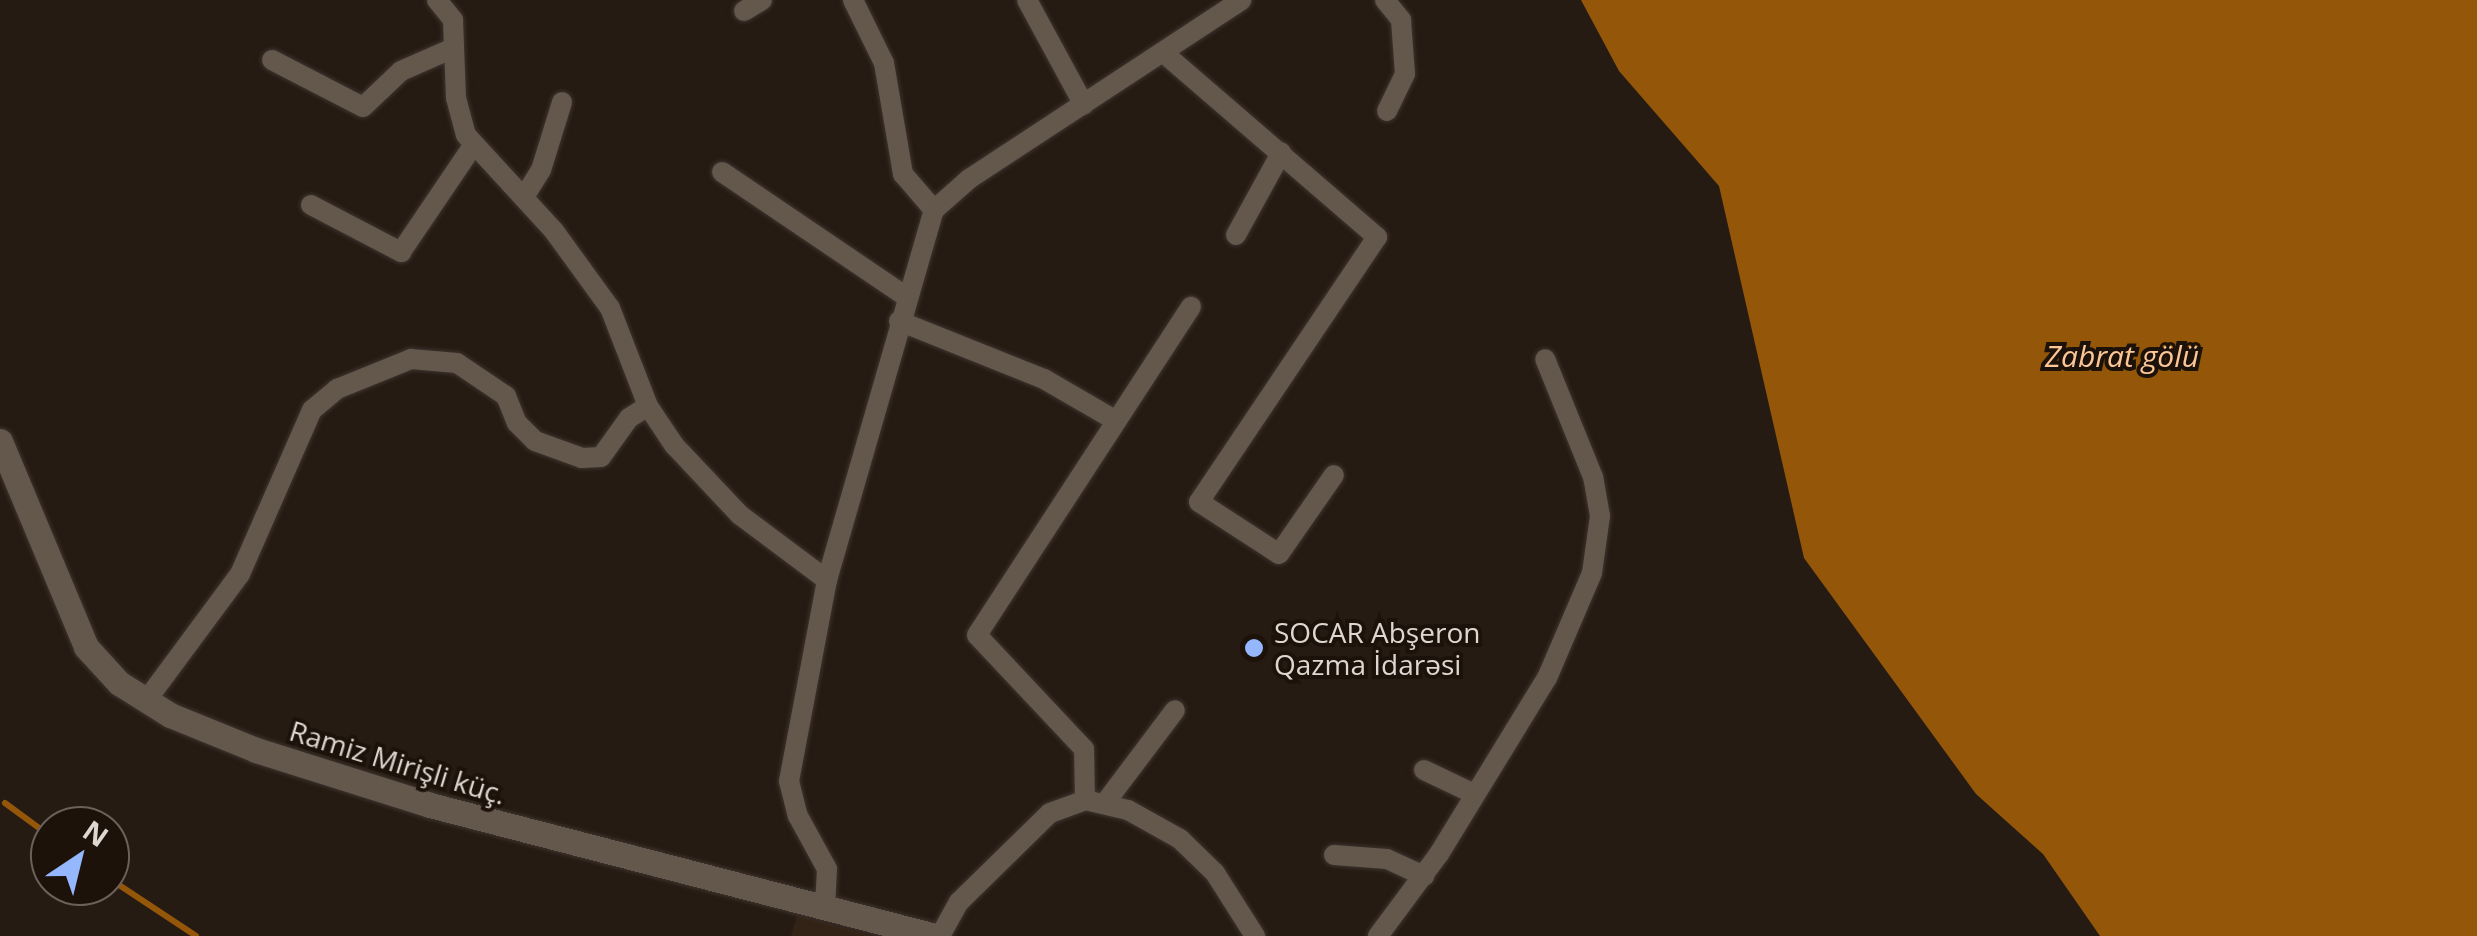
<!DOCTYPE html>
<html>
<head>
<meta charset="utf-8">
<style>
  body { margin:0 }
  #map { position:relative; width:2477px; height:936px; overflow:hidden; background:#261b12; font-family:"Open Sans",sans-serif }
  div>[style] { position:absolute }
  .built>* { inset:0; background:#332316 }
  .water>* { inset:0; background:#945609 }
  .stream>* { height:6px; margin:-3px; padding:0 3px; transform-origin:3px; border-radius:3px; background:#945609 }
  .roads { filter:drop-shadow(0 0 2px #3d342f) drop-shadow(0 0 2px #3d342f) }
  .minor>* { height:20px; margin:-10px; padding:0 10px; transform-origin:10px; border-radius:10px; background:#64584d }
  .tertiary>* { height:25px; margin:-12.5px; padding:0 12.5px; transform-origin:12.5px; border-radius:12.5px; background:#64584d }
  .dots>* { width:28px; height:28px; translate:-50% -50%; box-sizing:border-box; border:5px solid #1c1209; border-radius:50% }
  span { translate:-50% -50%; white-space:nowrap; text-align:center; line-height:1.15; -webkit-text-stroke:8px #1c1209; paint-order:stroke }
  .poi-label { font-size:28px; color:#ded7d1 }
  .left { translate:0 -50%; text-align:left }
  .street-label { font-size:28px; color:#ded7d1 }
  .water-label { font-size:30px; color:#fcc697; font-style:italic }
  .north { position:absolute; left:30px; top:806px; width:100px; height:100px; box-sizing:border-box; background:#1c1209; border:2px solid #6a6159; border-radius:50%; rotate:35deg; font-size:28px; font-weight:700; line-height:40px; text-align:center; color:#ded7d1 }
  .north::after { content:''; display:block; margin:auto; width:35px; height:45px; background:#94b7fd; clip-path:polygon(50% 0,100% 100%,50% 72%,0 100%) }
</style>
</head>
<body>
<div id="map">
  <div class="built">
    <div style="clip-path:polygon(797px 915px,872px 936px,791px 936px)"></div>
  </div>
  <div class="water">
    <div style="clip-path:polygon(1581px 0,2477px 0,2477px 936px,2100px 936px,2043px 854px,1976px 794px,1804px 558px,1719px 186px,1619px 71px)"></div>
  </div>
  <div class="stream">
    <div style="left:5px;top:803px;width:56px;rotate:36.3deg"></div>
    <div style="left:110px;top:879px;width:103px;rotate:33.5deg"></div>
  </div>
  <div class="roads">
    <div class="minor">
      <div style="left:437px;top:0;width:26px;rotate:51deg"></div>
      <div style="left:453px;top:20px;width:78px;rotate:87.8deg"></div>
      <div style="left:456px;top:98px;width:38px;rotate:75deg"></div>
      <div style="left:466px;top:135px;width:130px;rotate:47.5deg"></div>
      <div style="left:554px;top:231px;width:95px;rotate:54deg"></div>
      <div style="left:610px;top:308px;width:105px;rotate:68.8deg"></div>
      <div style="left:648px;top:406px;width:47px;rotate:56.3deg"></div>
      <div style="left:674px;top:445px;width:96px;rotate:46.7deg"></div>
      <div style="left:740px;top:515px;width:109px;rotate:36.8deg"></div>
      <div style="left:827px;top:580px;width:205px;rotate:100.7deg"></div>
      <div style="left:789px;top:781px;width:36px;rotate:76deg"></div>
      <div style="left:798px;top:816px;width:60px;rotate:61.3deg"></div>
      <div style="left:827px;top:869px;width:38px;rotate:93deg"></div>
      <div style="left:853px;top:0;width:70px;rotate:63.8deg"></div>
      <div style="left:884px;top:63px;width:113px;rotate:80.3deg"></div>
      <div style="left:903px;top:174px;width:48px;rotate:49.3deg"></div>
      <div style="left:1027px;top:0;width:119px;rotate:61.5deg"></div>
      <div style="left:1385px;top:0;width:26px;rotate:51deg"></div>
      <div style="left:1401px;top:20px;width:54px;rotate:85.8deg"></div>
      <div style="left:1405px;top:74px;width:41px;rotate:115.9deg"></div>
      <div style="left:744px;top:11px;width:21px;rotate:-31deg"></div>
      <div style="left:1166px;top:55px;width:279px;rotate:40.8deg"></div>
      <div style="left:1377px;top:237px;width:319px;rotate:123.9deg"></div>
      <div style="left:1199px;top:502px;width:95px;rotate:33deg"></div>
      <div style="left:1279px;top:554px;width:96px;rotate:-55.2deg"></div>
      <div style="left:272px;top:60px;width:102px;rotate:27.3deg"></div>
      <div style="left:363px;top:107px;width:52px;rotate:-43.5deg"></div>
      <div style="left:401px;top:71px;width:55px;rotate:-23.7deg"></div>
      <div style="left:722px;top:172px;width:221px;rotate:34.1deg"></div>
      <div style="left:524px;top:197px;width:32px;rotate:-58deg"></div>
      <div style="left:541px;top:170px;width:71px;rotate:-72.8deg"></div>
      <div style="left:311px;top:205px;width:102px;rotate:27.6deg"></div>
      <div style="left:401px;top:252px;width:130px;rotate:-55.9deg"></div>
      <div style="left:1236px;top:235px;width:94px;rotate:-61.2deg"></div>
      <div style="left:899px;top:321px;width:156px;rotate:21.8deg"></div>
      <div style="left:1044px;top:379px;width:80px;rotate:30.1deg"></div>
      <div style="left:827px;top:580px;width:385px;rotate:-73.9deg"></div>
      <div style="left:934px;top:210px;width:47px;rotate:-41.5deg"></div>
      <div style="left:969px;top:179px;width:326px;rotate:-33.3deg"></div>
      <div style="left:146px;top:701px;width:158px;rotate:-53.5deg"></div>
      <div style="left:240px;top:574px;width:179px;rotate:-66.3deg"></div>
      <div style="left:312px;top:410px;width:33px;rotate:-40deg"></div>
      <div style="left:337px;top:389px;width:80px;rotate:-22.1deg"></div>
      <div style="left:411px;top:359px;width:46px;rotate:5deg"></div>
      <div style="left:457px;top:363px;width:59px;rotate:34deg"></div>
      <div style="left:506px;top:396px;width:29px;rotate:68deg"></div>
      <div style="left:517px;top:423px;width:25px;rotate:45deg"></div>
      <div style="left:535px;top:441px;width:50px;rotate:19.9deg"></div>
      <div style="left:582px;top:458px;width:19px;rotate:-3deg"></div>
      <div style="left:601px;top:457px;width:48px;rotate:-54.3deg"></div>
      <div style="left:629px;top:418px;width:22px;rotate:-32deg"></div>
      <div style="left:1424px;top:770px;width:55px;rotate:25.6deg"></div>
      <div style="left:1085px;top:800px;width:51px;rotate:-91.1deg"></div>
      <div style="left:1084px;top:749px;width:156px;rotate:-133.2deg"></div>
      <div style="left:977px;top:635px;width:392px;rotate:-56.9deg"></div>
      <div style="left:1105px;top:803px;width:116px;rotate:-53deg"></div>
      <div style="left:1334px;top:855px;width:53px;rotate:4.3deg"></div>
      <div style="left:1387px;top:859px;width:41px;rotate:24.7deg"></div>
      <div style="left:940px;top:936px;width:39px;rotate:-61deg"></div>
      <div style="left:959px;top:902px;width:127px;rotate:-44.4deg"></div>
      <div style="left:1050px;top:813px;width:37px;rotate:-20deg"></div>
      <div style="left:1085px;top:800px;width:44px;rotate:13.1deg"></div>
      <div style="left:1128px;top:810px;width:60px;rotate:29.1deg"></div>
      <div style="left:1180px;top:839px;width:49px;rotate:44.2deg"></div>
      <div style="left:1215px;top:873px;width:75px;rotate:57.6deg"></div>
      <div style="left:1378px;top:936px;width:102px;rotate:-53.4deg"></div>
      <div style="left:1439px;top:854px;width:206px;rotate:-58.5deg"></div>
      <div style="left:1547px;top:678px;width:114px;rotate:-66.8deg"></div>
      <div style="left:1592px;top:573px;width:58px;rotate:-82deg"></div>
      <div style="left:1600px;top:516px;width:40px;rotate:-100deg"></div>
      <div style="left:1593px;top:477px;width:127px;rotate:-112.1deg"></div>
    </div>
    <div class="tertiary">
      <div style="left:0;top:441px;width:223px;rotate:67.3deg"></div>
      <div style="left:86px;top:647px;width:49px;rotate:47.5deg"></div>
      <div style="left:119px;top:683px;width:60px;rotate:32.1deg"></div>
      <div style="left:170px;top:715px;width:93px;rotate:22.1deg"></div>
      <div style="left:256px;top:750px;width:182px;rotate:17.5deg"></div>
      <div style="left:430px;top:805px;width:522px;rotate:14.54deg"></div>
    </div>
  </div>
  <div class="dots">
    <div style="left:1254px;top:648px;background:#94b7fd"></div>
  </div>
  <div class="poi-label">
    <span class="left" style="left:1274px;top:648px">SOCAR Abşeron<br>Qazma İdarəsi</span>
  </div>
  <div class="street-label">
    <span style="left:398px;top:762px;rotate:17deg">Ramiz Mirişli küç.</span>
  </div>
  <div class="water-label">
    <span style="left:2122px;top:356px">Zabrat gölü</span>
  </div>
  <div class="north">N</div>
</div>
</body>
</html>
